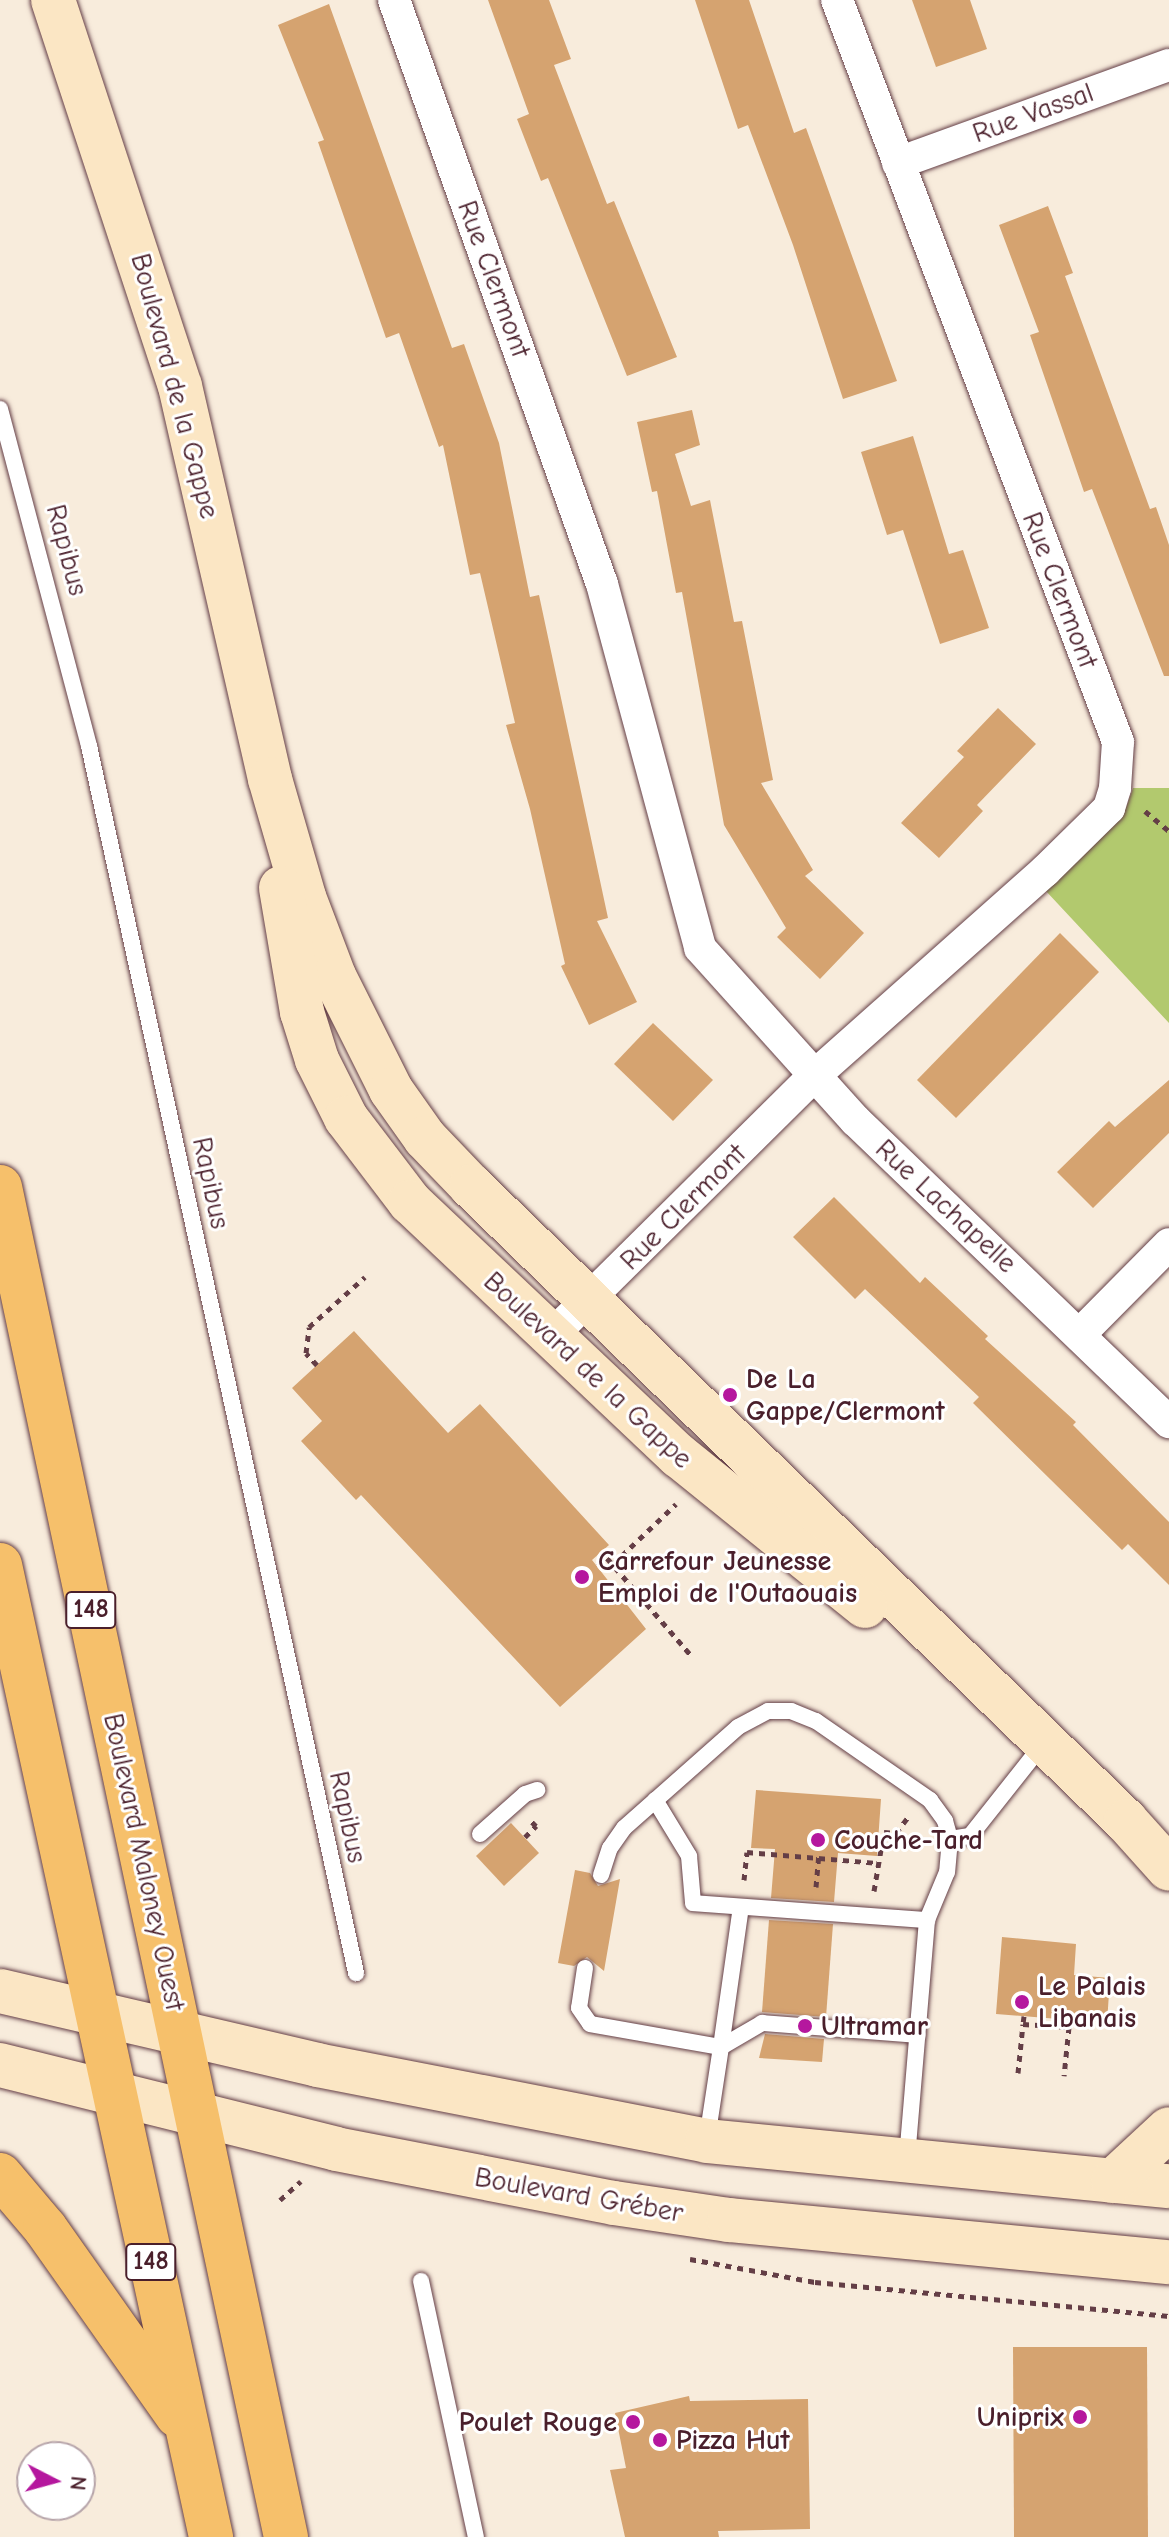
<!DOCTYPE html>
<html>
<head>
<meta charset="utf-8">
<style>
  body { margin:0 }
  #map { position:relative; width:1169px; height:2537px; overflow:hidden; background:#f8ecdc; font-family:"Comic Neue",sans-serif }
  div>[style] { position:absolute }
  .green>* { inset:0; background:#b2c96e }
  .building>* { inset:0; background:#d5a370 }
  .path>* { height:5px; margin-top:-2.5px; transform-origin:0; background:repeating-linear-gradient(90deg,#643e46 0 6px,transparent 0 12px) }
  .roads { filter:drop-shadow(0 0 2px #643e46) drop-shadow(0 0 2px #643e46) }
  .lane>* { height:16px; margin:-8px; padding:0 8px; transform-origin:8px; border-radius:8px; background:#fff }
  .street>* { height:32px; margin:-16px; padding:0 16px; transform-origin:16px; border-radius:16px; background:#fff }
  .secondary>* { height:44px; margin:-22px; padding:0 22px; transform-origin:22px; border-radius:22px; background:#fbe6c4 }
  .primary>* { height:44px; margin:-22px; padding:0 22px; transform-origin:22px; border-radius:22px; background:#f6c06b }
  .dots>* { width:22px; height:22px; translate:-50% -50%; box-sizing:border-box; border:4px solid #fff; border-radius:50% }
  span { translate:-50% -50%; white-space:nowrap; text-align:center; line-height:1.15; -webkit-text-stroke:6px #fff; paint-order:stroke }
  .shield-label span { padding:2px 6px; background:#fff; border:2px solid; border-radius:6px; -webkit-text-stroke-width:0 }
  .shield-label { font-size:26px; color:#4a1f2b; font-weight:700 }
  .street-label { font-size:28px; color:#4a1f2b }
  .poi-label { font-size:28px; color:#4a1f2b; font-weight:700 }
  .left { translate:0 -50%; text-align:left }
  .right { translate:-100% -50%; text-align:right }
  .north { position:absolute; left:16px; top:2441px; width:80px; height:80px; box-sizing:border-box; background:#fff; border:2px solid #b7a5aa; border-radius:50%; rotate:96deg; font-size:22px; font-weight:700; line-height:32px; text-align:center; color:#4a1f2b }
  .north::after { content:''; display:block; margin:auto; width:28px; height:36px; background:#b5179e; clip-path:polygon(50% 0,100% 100%,50% 72%,0 100%) }
</style>
</head>
<body>
<div id="map">
  <div class="green">
    <div style="clip-path:polygon(1133px 788px,1169px 788px,1169px 1023px,1045px 890px,1126px 808px)"></div>
  </div>
  <div class="building">
    <div style="clip-path:polygon(488px 0,549px 0,571px 59px,554px 65px,607px 204px,614px 201px,677px 357px,627px 376px,548px 178px,541px 181px,517px 119px,529px 114px)"></div>
    <div style="clip-path:polygon(695px 0,749px 0,794px 133px,806px 128px,897px 381px,843px 399px,793px 245px,748px 125px,738px 129px)"></div>
    <div style="clip-path:polygon(912px 0,970px 0,987px 49px,936px 67px)"></div>
    <div style="clip-path:polygon(329px 4px,452px 348px,464px 344px,499px 443px,530px 597px,539px 595px,608px 918px,597px 921px,637px 1002px,589px 1025px,561px 966px,565px 964px,530px 809px,506px 725px,515px 723px,480px 573px,470px 575px,443px 445px,439px 447px,399px 333px,386px 338px,318px 142px,324px 140px,278px 25px)"></div>
    <div style="clip-path:polygon(1048px 206px,1073px 273px,1065px 276px,1150px 509px,1156px 507px,1169px 545px,1169px 676px,1164px 676px,1092px 489px,1084px 492px,1030px 335px,1039px 332px,999px 225px)"></div>
    <div style="clip-path:polygon(692px 410px,700px 445px,675px 454px,691px 506px,710px 500px,734px 622px,742px 621px,773px 780px,761px 783px,813px 870px,805px 876px,864px 933px,820px 979px,777px 937px,786px 928px,724px 825px,682px 592px,676px 593px,657px 491px,652px 492px,637px 422px)"></div>
    <div style="clip-path:polygon(913px 436px,949px 554px,963px 550px,989px 628px,940px 644px,903px 530px,887px 535px,861px 452px)"></div>
    <div style="clip-path:polygon(998px 708px,1036px 744px,977px 805px,983px 811px,939px 858px,901px 823px,964px 757px,957px 751px)"></div>
    <div style="clip-path:polygon(1060px 933px,1099px 972px,956px 1118px,917px 1080px)"></div>
    <div style="clip-path:polygon(653px 1023px,713px 1080px,673px 1121px,614px 1064px)"></div>
    <div style="clip-path:polygon(1169px 1080px,1169px 1133px,1093px 1208px,1057px 1172px,1109px 1121px,1115px 1127px)"></div>
    <div style="clip-path:polygon(834px 1197px,920px 1283px,925px 1277px,988px 1336px,985px 1339px,1076px 1422px,1073px 1425px,1169px 1522px,1169px 1585px,1128px 1544px,1122px 1550px,973px 1403px,979px 1397px,865px 1289px,855px 1299px,793px 1237px)"></div>
    <div style="clip-path:polygon(354px 1331px,448px 1433px,480px 1404px,609px 1545px,592px 1560px,646px 1629px,560px 1707px,361px 1495px,356px 1500px,301px 1441px,322px 1421px,292px 1388px)"></div>
    <div style="clip-path:polygon(756px 1790px,881px 1799px,877px 1856px,838px 1853px,834px 1902px,771px 1898px,775px 1849px,751px 1848px)"></div>
    <div style="clip-path:polygon(511px 1823px,539px 1853px,504px 1886px,476px 1856px)"></div>
    <div style="clip-path:polygon(575px 1870px,590px 1873px,598px 1886px,620px 1879px,604px 1971px,587px 1957px,574px 1966px,558px 1963px)"></div>
    <div style="clip-path:polygon(769px 1920px,833px 1924px,826px 2017px,762px 2012px)"></div>
    <div style="clip-path:polygon(1002px 1937px,1076px 1944px,1074px 1975px,1110px 1978px,1107px 2023px,996px 2014px)"></div>
    <div style="clip-path:polygon(765px 2034px,824px 2039px,822px 2062px,759px 2058px)"></div>
    <div style="clip-path:polygon(1013px 2347px,1147px 2347px,1148px 2537px,1014px 2537px)"></div>
    <div style="clip-path:polygon(689px 2396px,690px 2401px,808px 2399px,810px 2529px,718px 2531px,719px 2537px,625px 2537px,610px 2470px,626px 2468px,615px 2413px)"></div>
  </div>
  <div class="path">
    <div style="left:1145px;top:811px;width:31px;rotate:40deg"></div>
    <div style="left:317px;top:1365px;width:16px;rotate:-133deg"></div>
    <div style="left:306px;top:1353px;width:26px;rotate:-83deg"></div>
    <div style="left:309px;top:1327px;width:75px;rotate:-41.8deg"></div>
    <div style="left:613px;top:1564px;width:87px;rotate:-43.6deg"></div>
    <div style="left:598px;top:1566px;width:12px;rotate:-42deg"></div>
    <div style="left:607px;top:1558px;width:127px;rotate:49.2deg"></div>
    <div style="left:525px;top:1837px;width:16px;rotate:-45deg"></div>
    <div style="left:536px;top:1826px;width:7px;rotate:-135deg"></div>
    <div style="left:744px;top:1880px;width:28px;rotate:-84deg"></div>
    <div style="left:747px;top:1852px;width:130px;rotate:4.8deg"></div>
    <div style="left:816px;top:1887px;width:35px;rotate:-85deg"></div>
    <div style="left:874px;top:1891px;width:60px;rotate:-80.4deg"></div>
    <div style="left:884px;top:1832px;width:12px;rotate:5deg"></div>
    <div style="left:896px;top:1833px;width:21px;rotate:-53deg"></div>
    <div style="left:1024px;top:2016px;width:8px;rotate:97deg"></div>
    <div style="left:1023px;top:2024px;width:46px;rotate:3.7deg"></div>
    <div style="left:1069px;top:2027px;width:49px;rotate:95.8deg"></div>
    <div style="left:1018px;top:2073px;width:49px;rotate:-84.2deg"></div>
    <div style="left:280px;top:2200px;width:28px;rotate:-42deg"></div>
    <div style="left:690px;top:2259px;width:127px;rotate:10.4deg"></div>
    <div style="left:815px;top:2282px;width:356px;rotate:5.5deg"></div>
  </div>
  <div class="roads">
    <div class="lane">
      <div style="left:0;top:409px;width:349px;rotate:75.2deg"></div>
      <div style="left:89px;top:746px;width:1256px;rotate:77.72deg"></div>
      <div style="left:655px;top:1800px;width:66px;rotate:58.7deg"></div>
      <div style="left:689px;top:1856px;width:47px;rotate:85.1deg"></div>
      <div style="left:693px;top:1903px;width:235px;rotate:4.2deg"></div>
      <div style="left:480px;top:1834px;width:60px;rotate:-41.6deg"></div>
      <div style="left:525px;top:1794px;width:13px;rotate:-18deg"></div>
      <div style="left:950px;top:1839px;width:20px;rotate:-9deg"></div>
      <div style="left:970px;top:1836px;width:117px;rotate:-51.6deg"></div>
      <div style="left:601px;top:1875px;width:28px;rotate:-72deg"></div>
      <div style="left:610px;top:1848px;width:24px;rotate:-55deg"></div>
      <div style="left:624px;top:1828px;width:152px;rotate:-41.5deg"></div>
      <div style="left:738px;top:1727px;width:34px;rotate:-28deg"></div>
      <div style="left:768px;top:1711px;width:23px"></div>
      <div style="left:791px;top:1711px;width:27px;rotate:22deg"></div>
      <div style="left:816px;top:1721px;width:139px;rotate:34.7deg"></div>
      <div style="left:930px;top:1800px;width:26px;rotate:54deg"></div>
      <div style="left:945px;top:1821px;width:19px;rotate:74deg"></div>
      <div style="left:950px;top:1839px;width:33px;rotate:95deg"></div>
      <div style="left:947px;top:1872px;width:52px;rotate:112.6deg"></div>
      <div style="left:927px;top:1920px;width:239px;rotate:94.8deg"></div>
      <div style="left:585px;top:1968px;width:40px;rotate:98.5deg"></div>
      <div style="left:579px;top:2008px;width:19px;rotate:55deg"></div>
      <div style="left:590px;top:2024px;width:133px;rotate:10deg"></div>
      <div style="left:721px;top:2047px;width:93px;rotate:98.7deg"></div>
      <div style="left:721px;top:2047px;width:48px;rotate:-30.3deg"></div>
      <div style="left:762px;top:2023px;width:156px;rotate:4.4deg"></div>
      <div style="left:721px;top:2047px;width:141px;rotate:-81.9deg"></div>
      <div style="left:421px;top:2281px;width:262px;rotate:77.9deg"></div>
    </div>
    <div class="street">
      <div style="left:394px;top:0;width:620px;rotate:70.4deg"></div>
      <div style="left:602px;top:584px;width:377px;rotate:74.9deg"></div>
      <div style="left:700px;top:948px;width:232px;rotate:48deg"></div>
      <div style="left:855px;top:1120px;width:436px;rotate:43.9deg"></div>
      <div style="left:898px;top:163px;width:288px;rotate:-19.9deg"></div>
      <div style="left:1081px;top:1333px;width:125px;rotate:-45.3deg"></div>
      <div style="left:551px;top:1336px;width:368px;rotate:-44.7deg"></div>
      <div style="left:813px;top:1077px;width:310px;rotate:-41.6deg"></div>
      <div style="left:1045px;top:871px;width:90px;rotate:-44.5deg"></div>
      <div style="left:1109px;top:808px;width:21px;rotate:-73deg"></div>
      <div style="left:1115px;top:788px;width:46px;rotate:-86.3deg"></div>
      <div style="left:1118px;top:742px;width:793px;rotate:-110.74deg"></div>
    </div>
    <div class="secondary">
      <div style="left:53px;top:0;width:406px;rotate:71.8deg"></div>
      <div style="left:180px;top:386px;width:403px;rotate:77.1deg"></div>
      <div style="left:270px;top:779px;width:123px;rotate:73.9deg"></div>
      <div style="left:304px;top:897px;width:85px;rotate:69.2deg"></div>
      <div style="left:334px;top:976px;width:127px;rotate:63.4deg"></div>
      <div style="left:391px;top:1090px;width:59px;rotate:54.7deg"></div>
      <div style="left:425px;top:1138px;width:66px;rotate:46.2deg"></div>
      <div style="left:471px;top:1186px;width:912px;rotate:44.11deg"></div>
      <div style="left:1126px;top:1821px;width:64px;rotate:48.1deg"></div>
      <div style="left:281px;top:888px;width:126px;rotate:80.4deg"></div>
      <div style="left:302px;top:1012px;width:50px;rotate:72.6deg"></div>
      <div style="left:317px;top:1060px;width:65px;rotate:63.4deg"></div>
      <div style="left:346px;top:1118px;width:106px;rotate:52.7deg"></div>
      <div style="left:410px;top:1202px;width:370px;rotate:43.4deg"></div>
      <div style="left:679px;top:1456px;width:239px;rotate:38.9deg"></div>
      <div style="left:0;top:1991px;width:326px;rotate:13.1deg"></div>
      <div style="left:317px;top:2065px;width:397px;rotate:11deg"></div>
      <div style="left:707px;top:2141px;width:464px;rotate:5.6deg"></div>
      <div style="left:0;top:2065px;width:346px;rotate:14deg"></div>
      <div style="left:336px;top:2149px;width:283px;rotate:11deg"></div>
      <div style="left:614px;top:2203px;width:116px;rotate:8.4deg"></div>
      <div style="left:729px;top:2220px;width:442px;rotate:5.5deg"></div>
      <div style="left:1113px;top:2181px;width:76px;rotate:-42.9deg"></div>
    </div>
    <div class="primary">
      <div style="left:0;top:1187px;width:1380px;rotate:78.04deg"></div>
      <div style="left:0;top:1565px;width:995px;rotate:77.75deg"></div>
      <div style="left:0;top:2175px;width:70px;rotate:49.7deg"></div>
      <div style="left:45px;top:2228px;width:229px;rotate:54.8deg"></div>
    </div>
  </div>
  <div class="dots">
    <div style="left:730px;top:1395px;background:#b5179e"></div>
    <div style="left:582px;top:1577px;background:#b5179e"></div>
    <div style="left:818px;top:1840px;background:#b5179e"></div>
    <div style="left:1022px;top:2002px;background:#b5179e"></div>
    <div style="left:805px;top:2026px;background:#b5179e"></div>
    <div style="left:1080px;top:2417px;background:#b5179e"></div>
    <div style="left:633px;top:2422px;background:#b5179e"></div>
    <div style="left:660px;top:2440px;background:#b5179e"></div>
  </div>
  <div class="shield-label">
    <span style="left:91px;top:1610px">148</span>
    <span style="left:151px;top:2262px">148</span>
  </div>
  <div class="street-label">
    <span style="left:1033px;top:113px;rotate:-20deg">Rue Vassal</span>
    <span style="left:494px;top:279px;rotate:70deg">Rue Clermont</span>
    <span style="left:175px;top:386px;rotate:75deg">Boulevard de la Gappe</span>
    <span style="left:67px;top:550px;rotate:75deg">Rapibus</span>
    <span style="left:1060px;top:590px;rotate:69deg">Rue Clermont</span>
    <span style="left:211px;top:1183px;rotate:78deg">Rapibus</span>
    <span style="left:946px;top:1206px;rotate:43deg">Rue Lachapelle</span>
    <span style="left:683px;top:1207px;rotate:-45deg">Rue Clermont</span>
    <span style="left:588px;top:1370px;rotate:43deg">Boulevard de la Gappe</span>
    <span style="left:348px;top:1817px;rotate:78deg">Rapibus</span>
    <span style="left:144px;top:1862px;rotate:78deg">Boulevard Maloney Ouest</span>
    <span style="left:579px;top:2195px;rotate:10deg">Boulevard Gréber</span>
  </div>
  <div class="poi-label">
    <span class="left" style="left:746px;top:1395px">De La<br>Gappe/Clermont</span>
    <span class="left" style="left:598px;top:1577px">Carrefour Jeunesse<br>Emploi de l'Outaouais</span>
    <span class="left" style="left:834px;top:1840px">Couche-Tard</span>
    <span class="left" style="left:1038px;top:2002px">Le Palais<br>Libanais</span>
    <span class="left" style="left:821px;top:2026px">Ultramar</span>
    <span class="right" style="left:1064px;top:2417px">Uniprix</span>
    <span class="right" style="left:617px;top:2422px">Poulet Rouge</span>
    <span class="left" style="left:676px;top:2440px">Pizza Hut</span>
  </div>
  <div class="north">N</div>
</div>
</body>
</html>
